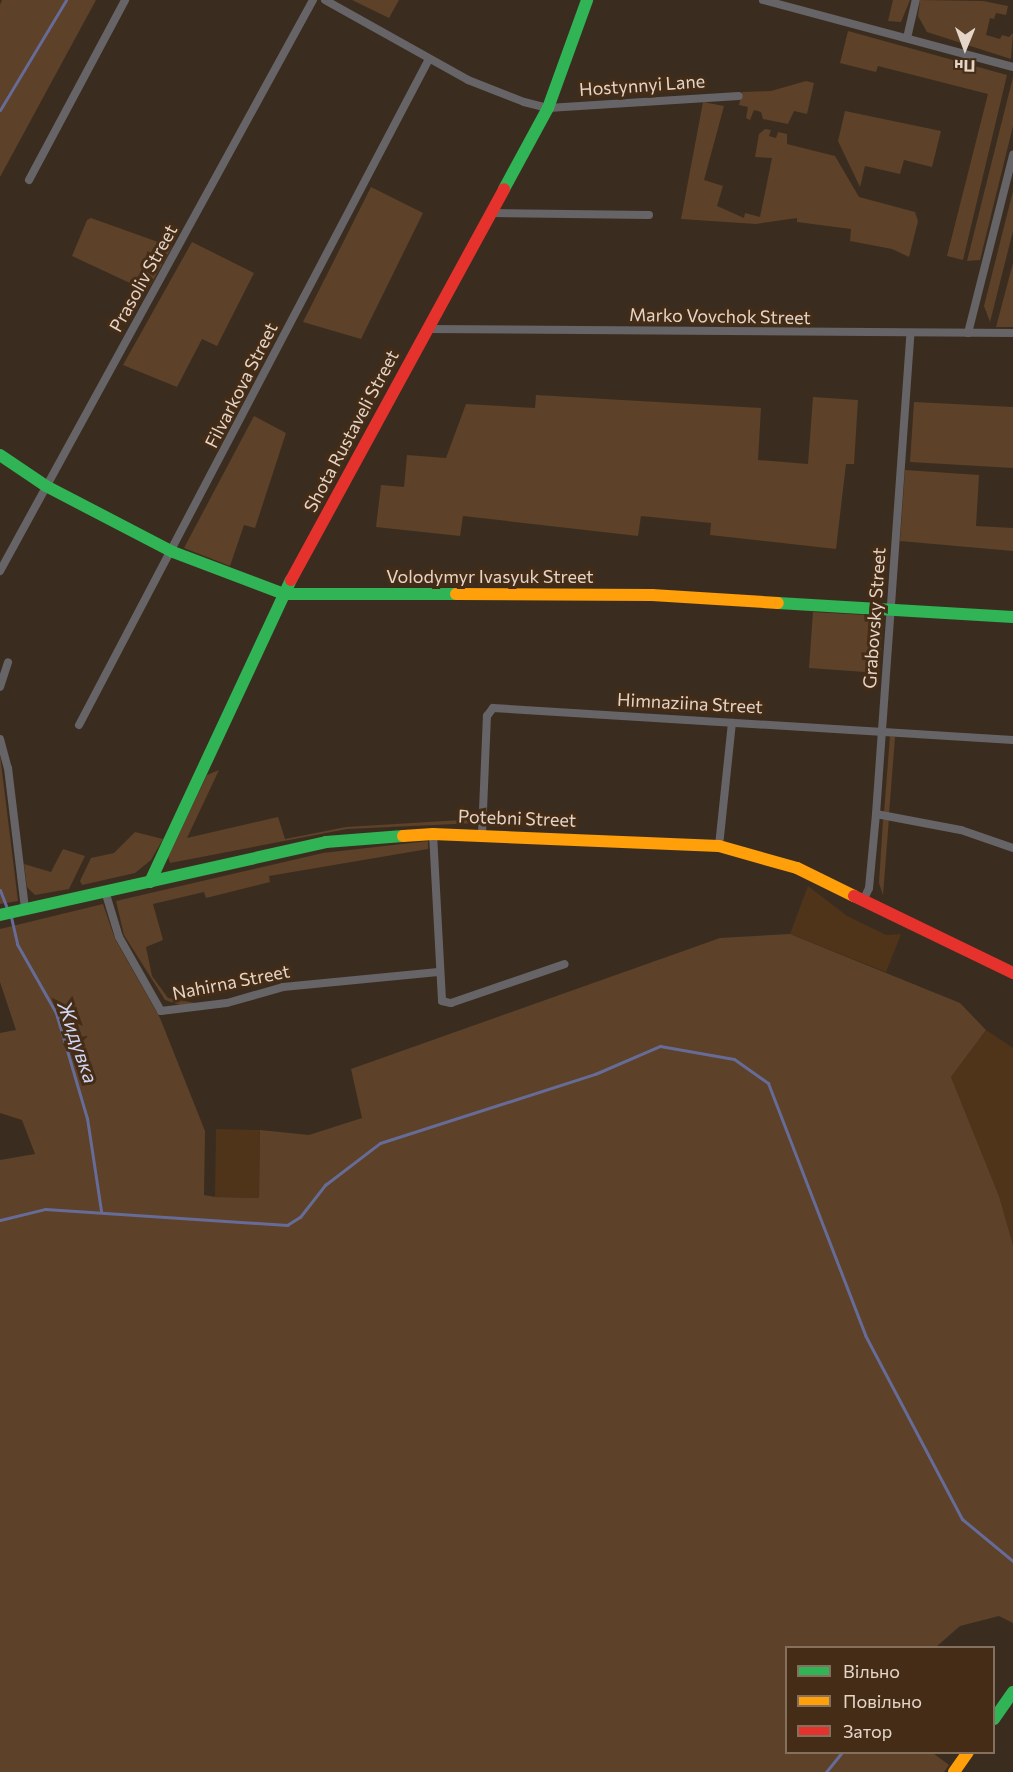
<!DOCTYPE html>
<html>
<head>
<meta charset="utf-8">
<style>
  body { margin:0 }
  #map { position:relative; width:1013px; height:1772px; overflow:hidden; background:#3a2d20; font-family:Commissioner,sans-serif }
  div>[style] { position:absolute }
  .built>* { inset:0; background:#4f3419 }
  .green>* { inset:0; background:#5d4128 }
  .stream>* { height:3px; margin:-1.5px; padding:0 1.5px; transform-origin:1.5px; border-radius:1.5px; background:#666c97 }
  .street>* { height:8px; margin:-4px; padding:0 4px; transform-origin:4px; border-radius:4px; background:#676467 }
  .fast>* { height:12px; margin:-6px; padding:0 6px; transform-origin:6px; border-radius:6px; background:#30b455 }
  .slow>* { height:12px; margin:-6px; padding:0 6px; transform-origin:6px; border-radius:6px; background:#ff9f0a }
  .jam>* { height:12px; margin:-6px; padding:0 6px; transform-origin:6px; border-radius:6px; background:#e5322d }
  span { translate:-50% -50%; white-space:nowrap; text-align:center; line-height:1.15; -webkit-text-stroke:6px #442c16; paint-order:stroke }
  .street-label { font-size:18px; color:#e5d5c8 }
  .water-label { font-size:20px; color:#d0d6f4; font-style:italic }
  .legend { position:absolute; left:785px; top:1646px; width:210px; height:108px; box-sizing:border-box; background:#442c16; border:2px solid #84705d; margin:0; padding:8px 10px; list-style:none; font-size:18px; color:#e5d5c8 }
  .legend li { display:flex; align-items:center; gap:12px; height:30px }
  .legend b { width:30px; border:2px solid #84705d }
  .north { position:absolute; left:935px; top:18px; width:60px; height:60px; -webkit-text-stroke:4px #442c16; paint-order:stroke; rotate:181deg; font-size:16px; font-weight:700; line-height:24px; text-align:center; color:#e5d5c8 }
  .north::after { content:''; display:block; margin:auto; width:21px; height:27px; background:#e5d5c8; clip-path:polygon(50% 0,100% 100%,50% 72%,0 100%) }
</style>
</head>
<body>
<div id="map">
  <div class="built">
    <div style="clip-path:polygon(808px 886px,847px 916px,886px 935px,901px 934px,886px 972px,790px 934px)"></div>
    <div style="clip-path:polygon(986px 1030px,1013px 1048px,1013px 1245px,999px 1196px,951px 1077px)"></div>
    <div style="clip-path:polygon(216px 1129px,260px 1130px,259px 1198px,215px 1197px)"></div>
  </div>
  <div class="green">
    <div style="clip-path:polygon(2px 0,96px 0,0 177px,0 5px)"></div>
    <div style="clip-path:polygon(352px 0,399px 0,389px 18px)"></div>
    <div style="clip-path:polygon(893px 0,910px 0,901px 22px,888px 21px)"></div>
    <div style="clip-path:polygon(920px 0,983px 1px,1008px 6px,1006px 15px,996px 13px,994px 19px,990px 18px,986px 35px,1000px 39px,1002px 35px,1009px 37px,1013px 33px,1011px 59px,927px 32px,918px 16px)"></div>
    <div style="clip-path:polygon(848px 31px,1007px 75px,963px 260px,947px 256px,988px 94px,878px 66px,876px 72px,840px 63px)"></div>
    <div style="clip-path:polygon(1013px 77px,1013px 126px,980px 260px,967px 261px)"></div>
    <div style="clip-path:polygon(806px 81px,814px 83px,807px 114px,794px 111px,788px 124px,763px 119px,761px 112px,754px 110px,750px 120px,746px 118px,748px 107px,739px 105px,742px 92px,771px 91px)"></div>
    <div style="clip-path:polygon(703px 102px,724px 106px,704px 180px,723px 186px,717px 206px,744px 218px,745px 213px,760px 217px,772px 158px,755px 157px,759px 134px,765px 129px,771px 130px,769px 136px,776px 138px,778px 132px,787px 134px,787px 144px,835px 156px,859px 197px,915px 212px,918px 221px,909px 257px,892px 249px,850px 241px,851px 229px,797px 222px,797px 218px,756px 224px,681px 219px)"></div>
    <div style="clip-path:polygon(845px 111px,941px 131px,932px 167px,904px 160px,900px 174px,865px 166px,860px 187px,838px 141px)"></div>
    <div style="clip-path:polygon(371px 187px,423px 213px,361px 339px,303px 322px)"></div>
    <div style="clip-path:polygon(1013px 191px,1013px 231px,990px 322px,984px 306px)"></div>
    <div style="clip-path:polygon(91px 218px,172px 247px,147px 291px,72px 256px,87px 220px)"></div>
    <div style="clip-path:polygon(192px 242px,254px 273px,217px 346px,202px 339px,177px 387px,123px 365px)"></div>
    <div style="clip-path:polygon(1013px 263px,1013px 327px,996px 327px)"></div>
    <div style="clip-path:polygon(536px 395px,761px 408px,758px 460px,808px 464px,813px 397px,858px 400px,854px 464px,846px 464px,836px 549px,710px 535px,711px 523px,641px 516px,638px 536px,463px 516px,460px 536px,376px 527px,381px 485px,404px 487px,407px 455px,446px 458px,466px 404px,535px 408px)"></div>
    <div style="clip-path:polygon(914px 402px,1013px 407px,1013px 468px,910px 462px)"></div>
    <div style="clip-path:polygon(254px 416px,286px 433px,255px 528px,244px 525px,230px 566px,184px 548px)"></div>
    <div style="clip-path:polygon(905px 470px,979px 475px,976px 526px,1013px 528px,1013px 551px,900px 541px)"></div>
    <div style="clip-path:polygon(813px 612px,883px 616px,879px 673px,809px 668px)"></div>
    <div style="clip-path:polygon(890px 736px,895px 737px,889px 814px,884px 813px)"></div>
    <div style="clip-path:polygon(0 755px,18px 901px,0 904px)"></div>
    <div style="clip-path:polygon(219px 770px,187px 838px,278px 817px,285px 839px,346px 827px,478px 819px,477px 823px,347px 829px,170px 863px,168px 857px,207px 775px)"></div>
    <div style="clip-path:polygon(889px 818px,883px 895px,879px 883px,883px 820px)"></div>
    <div style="clip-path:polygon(135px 832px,163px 839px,151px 860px,135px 873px,82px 885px,80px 881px,91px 858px,114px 853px)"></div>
    <div style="clip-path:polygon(428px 841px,428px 849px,269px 876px,270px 882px,206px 898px,204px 892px,153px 904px,163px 940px,146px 947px,152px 976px,168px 998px,200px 1004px,180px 1005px,165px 1000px,124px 935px,116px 901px,323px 853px)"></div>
    <div style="clip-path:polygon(63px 849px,85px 856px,69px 889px,35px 895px,27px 887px,24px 864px,51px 872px)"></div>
    <div style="clip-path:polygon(103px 904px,115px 939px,160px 1018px,205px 1131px,204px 1195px,215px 1197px,259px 1198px,260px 1130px,309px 1135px,362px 1118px,351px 1069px,720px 938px,790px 934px,960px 1003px,986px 1030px,951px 1077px,999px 1196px,1013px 1245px,1013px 1623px,999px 1616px,960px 1626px,936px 1647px,786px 1648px,786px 1752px,933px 1753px,949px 1765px,944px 1772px,0 1772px,0 1160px,35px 1154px,22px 1120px,0 1113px,0 1033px,16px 1030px,0 982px,0 929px)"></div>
  </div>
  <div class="stream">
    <div style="left:0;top:110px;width:128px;rotate:-59deg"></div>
    <div style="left:0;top:890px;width:22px;rotate:69deg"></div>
    <div style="left:11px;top:917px;width:28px;rotate:77deg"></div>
    <div style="left:17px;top:944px;width:79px;rotate:60.5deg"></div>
    <div style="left:56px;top:1013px;width:109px;rotate:73.6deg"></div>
    <div style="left:87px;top:1118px;width:94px;rotate:81.4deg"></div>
    <div style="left:0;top:1220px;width:46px;rotate:-13.7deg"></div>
    <div style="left:45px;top:1209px;width:243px;rotate:3.8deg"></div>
    <div style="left:287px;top:1225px;width:15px;rotate:-32deg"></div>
    <div style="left:300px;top:1217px;width:41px;rotate:-52deg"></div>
    <div style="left:325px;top:1185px;width:69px;rotate:-37.4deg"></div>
    <div style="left:380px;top:1143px;width:226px;rotate:-17.8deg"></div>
    <div style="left:595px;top:1074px;width:71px;rotate:-23.3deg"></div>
    <div style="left:660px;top:1046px;width:75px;rotate:10deg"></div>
    <div style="left:734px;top:1059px;width:42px;rotate:35.2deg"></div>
    <div style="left:768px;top:1083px;width:270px;rotate:68.9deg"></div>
    <div style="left:865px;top:1335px;width:208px;rotate:62.2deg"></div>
    <div style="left:962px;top:1519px;width:66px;rotate:39.5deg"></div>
    <div style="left:826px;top:1772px;width:26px;rotate:-51deg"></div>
  </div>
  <div class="street">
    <div style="left:325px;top:0;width:164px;rotate:29.2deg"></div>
    <div style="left:468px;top:80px;width:60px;rotate:21.4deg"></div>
    <div style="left:524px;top:102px;width:25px;rotate:14deg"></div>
    <div style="left:548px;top:108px;width:191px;rotate:-3.6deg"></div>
    <div style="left:763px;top:0;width:259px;rotate:15deg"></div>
    <div style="left:907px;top:38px;width:39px;rotate:-77deg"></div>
    <div style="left:29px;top:180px;width:204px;rotate:-61.9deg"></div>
    <div style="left:492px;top:213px;width:157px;rotate:0.7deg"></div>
    <div style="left:427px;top:329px;width:586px;rotate:0.39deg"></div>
    <div style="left:968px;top:333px;width:184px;rotate:-75.8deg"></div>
    <div style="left:0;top:571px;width:651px;rotate:-61.27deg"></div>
    <div style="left:0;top:687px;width:26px;rotate:-72deg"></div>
    <div style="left:79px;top:725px;width:752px;rotate:-62.28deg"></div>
    <div style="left:0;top:739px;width:30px;rotate:75deg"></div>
    <div style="left:8px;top:768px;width:142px;rotate:83.1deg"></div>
    <div style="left:876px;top:814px;width:86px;rotate:10.7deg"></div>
    <div style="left:961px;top:830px;width:55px;rotate:19.1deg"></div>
    <div style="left:433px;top:834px;width:167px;rotate:86.9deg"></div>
    <div style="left:442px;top:1001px;width:9px;rotate:13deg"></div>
    <div style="left:451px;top:1003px;width:120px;rotate:-18.9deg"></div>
    <div style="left:482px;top:834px;width:118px;rotate:-87.6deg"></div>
    <div style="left:487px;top:716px;width:10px;rotate:-53deg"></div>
    <div style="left:493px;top:708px;width:521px;rotate:3.52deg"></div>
    <div style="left:719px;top:846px;width:124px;rotate:-84deg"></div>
    <div style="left:105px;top:891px;width:48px;rotate:73.1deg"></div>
    <div style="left:119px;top:937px;width:85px;rotate:60.4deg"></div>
    <div style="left:161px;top:1011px;width:66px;rotate:-6.9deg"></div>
    <div style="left:227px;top:1003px;width:58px;rotate:-15.9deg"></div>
    <div style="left:283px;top:987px;width:156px;rotate:-5.5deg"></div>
    <div style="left:863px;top:901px;width:14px;rotate:-65deg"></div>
    <div style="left:869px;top:888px;width:74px;rotate:-84.6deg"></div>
    <div style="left:876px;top:814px;width:480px;rotate:-85.9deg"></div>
  </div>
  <div class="fast">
    <div style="left:504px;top:189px;width:92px;rotate:-61.5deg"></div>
    <div style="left:548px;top:108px;width:115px;rotate:-70.1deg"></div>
    <div style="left:0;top:455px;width:55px;rotate:34deg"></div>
    <div style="left:46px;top:486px;width:143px;rotate:27.5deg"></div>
    <div style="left:173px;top:552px;width:119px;rotate:20.7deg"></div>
    <div style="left:284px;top:594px;width:172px"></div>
    <div style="left:778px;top:603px;width:235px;rotate:3.4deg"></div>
    <div style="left:150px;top:882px;width:333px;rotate:-65deg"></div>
    <div style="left:0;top:915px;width:334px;rotate:-12.6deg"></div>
    <div style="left:326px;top:842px;width:77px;rotate:-4.5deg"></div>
    <div style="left:994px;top:1719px;width:33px;rotate:-55deg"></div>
  </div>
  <div class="slow">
    <div style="left:456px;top:594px;width:196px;rotate:0.3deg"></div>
    <div style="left:652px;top:595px;width:126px;rotate:3.6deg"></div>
    <div style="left:403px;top:836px;width:30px;rotate:-4deg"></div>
    <div style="left:433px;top:834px;width:286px;rotate:2.4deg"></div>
    <div style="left:719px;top:846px;width:81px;rotate:15.8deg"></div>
    <div style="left:797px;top:868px;width:64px;rotate:26.2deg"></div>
    <div style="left:954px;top:1772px;width:24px;rotate:-55deg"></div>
  </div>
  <div class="jam">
    <div style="left:291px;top:580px;width:445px;rotate:-61.4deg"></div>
    <div style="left:854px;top:896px;width:177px;rotate:25.8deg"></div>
  </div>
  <div class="street-label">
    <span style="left:642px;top:85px;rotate:-4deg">Hostynnyi Lane</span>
    <span style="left:143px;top:278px;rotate:-61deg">Prasoliv Street</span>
    <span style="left:720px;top:316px;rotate:1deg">Marko Vovchok Street</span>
    <span style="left:241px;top:385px;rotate:-63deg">Filvarkova Street</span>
    <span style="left:351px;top:431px;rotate:-62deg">Shota Rustaveli Street</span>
    <span style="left:490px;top:576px">Volodymyr Ivasyuk Street</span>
    <span style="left:874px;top:618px;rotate:-86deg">Grabovsky Street</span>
    <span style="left:690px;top:703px;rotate:3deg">Himnaziina Street</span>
    <span style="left:517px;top:818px;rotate:2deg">Potebni Street</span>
    <span style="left:231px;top:982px;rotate:-11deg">Nahirna Street</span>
  </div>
  <div class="water-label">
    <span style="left:78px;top:1042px;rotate:71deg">Жидувка</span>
  </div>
  <ul class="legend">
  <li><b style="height:8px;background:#30b455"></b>Вільно</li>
  <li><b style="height:8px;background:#ff9f0a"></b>Повільно</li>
  <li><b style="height:8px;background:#e5322d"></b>Затор</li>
  </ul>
  <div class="north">Пн</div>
</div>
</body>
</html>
